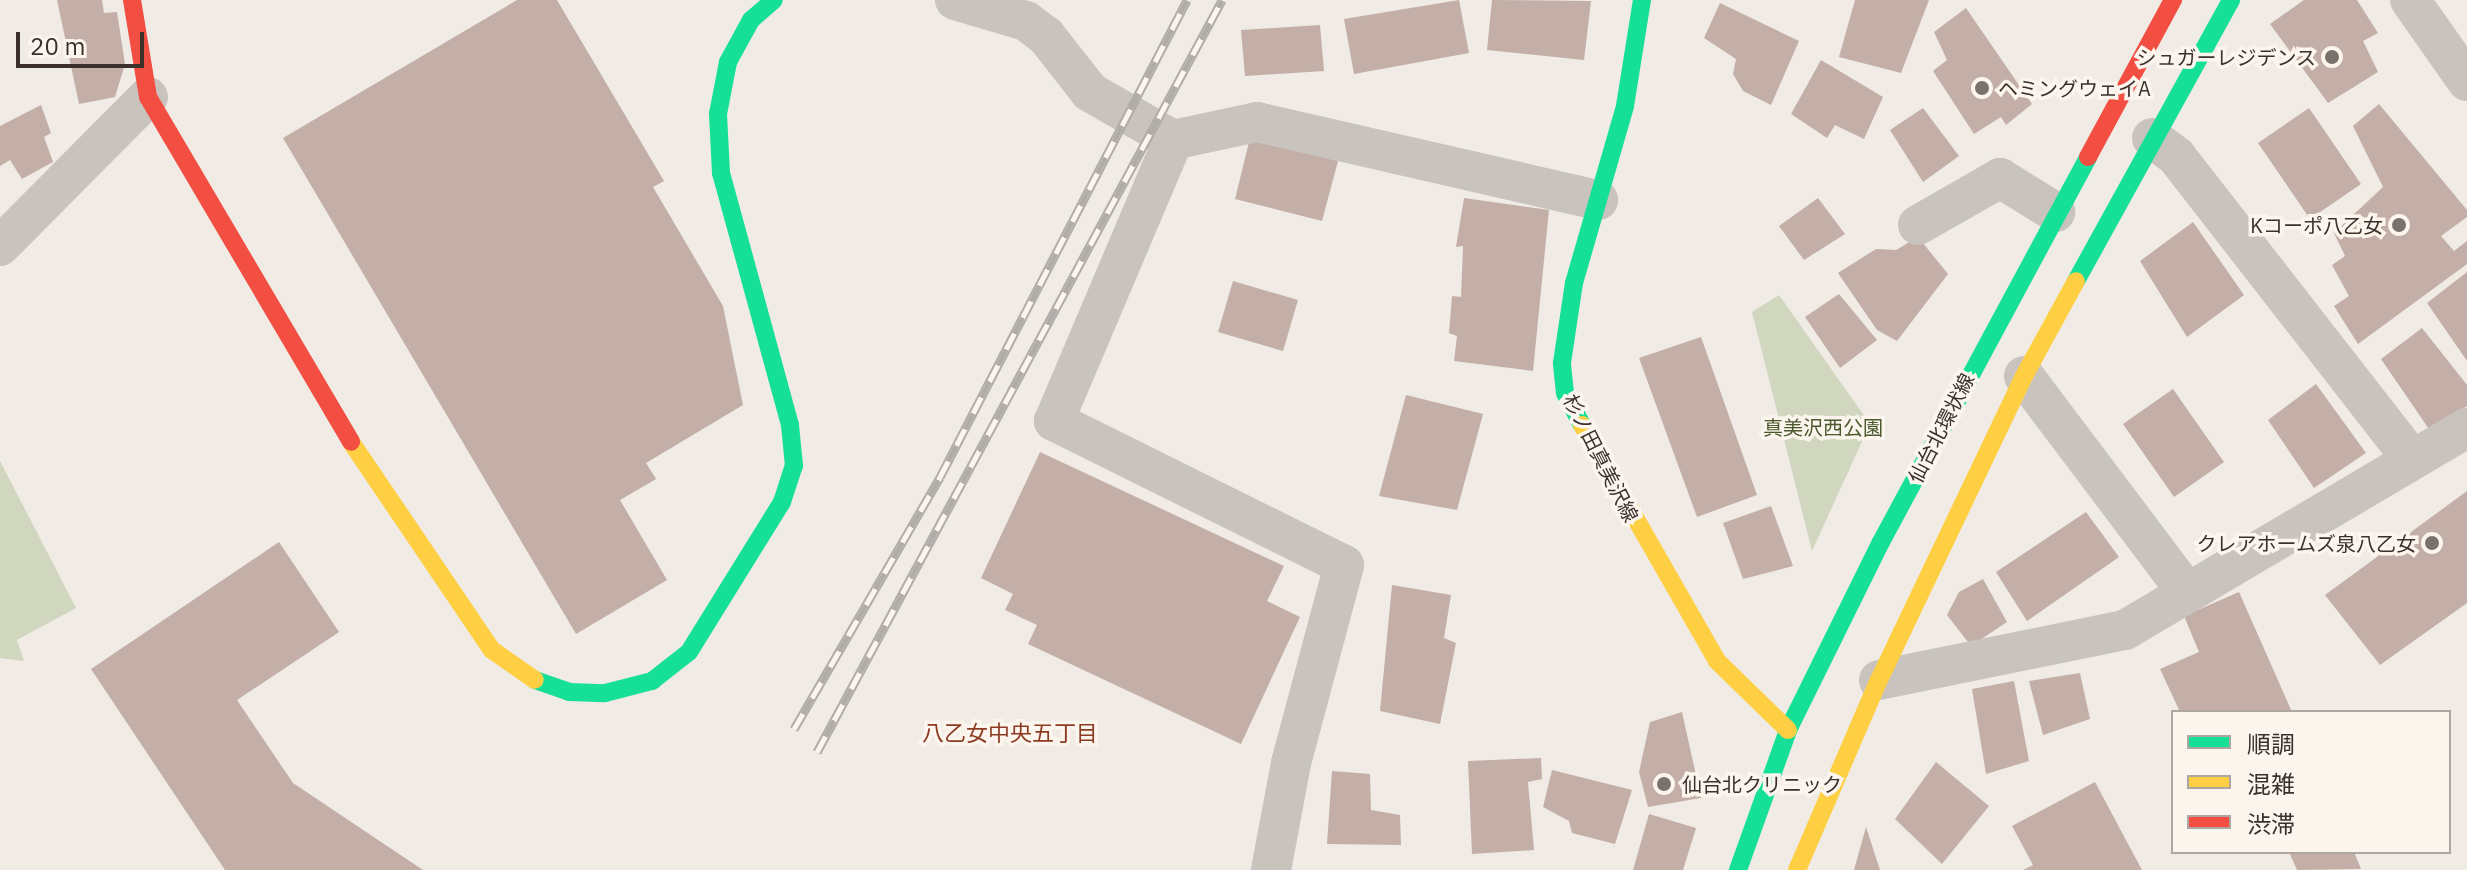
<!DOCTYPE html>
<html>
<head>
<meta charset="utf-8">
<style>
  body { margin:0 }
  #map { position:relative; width:2467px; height:870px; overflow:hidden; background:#f0ebe5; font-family:"IBM Plex Sans","Noto Sans JP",sans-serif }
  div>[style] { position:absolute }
  .green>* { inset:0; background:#d1d6bf }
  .building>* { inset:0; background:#c3afa7 }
  .street>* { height:40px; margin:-20px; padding:0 20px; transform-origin:20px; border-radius:20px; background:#c9c3be }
  .fast>* { height:18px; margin:-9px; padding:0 9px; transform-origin:9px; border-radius:9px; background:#16e098 }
  .slow>* { height:18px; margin:-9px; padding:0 9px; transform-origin:9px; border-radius:9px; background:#ffcf43 }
  .jam>* { height:18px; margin:-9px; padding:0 9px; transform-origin:9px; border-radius:9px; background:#f24e42 }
  .rail>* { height:9px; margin-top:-4.5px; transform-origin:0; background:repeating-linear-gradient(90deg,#fbf5ee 0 18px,#b1aca8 0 36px); box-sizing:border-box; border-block:2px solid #b1aca8 }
  .dots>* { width:22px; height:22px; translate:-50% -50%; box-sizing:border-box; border:4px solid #fbf5ee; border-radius:50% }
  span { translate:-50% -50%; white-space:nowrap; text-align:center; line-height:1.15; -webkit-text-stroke:7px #fbf5ee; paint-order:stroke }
  .poi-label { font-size:20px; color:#3b302b }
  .right { translate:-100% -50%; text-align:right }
  .left { translate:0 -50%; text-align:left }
  .park-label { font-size:20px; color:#4a5a2e }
  .street-label { font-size:20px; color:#3b302b }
  .neighbourhood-label { font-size:22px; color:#8c3b22 }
  .legend { position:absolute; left:2171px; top:710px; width:280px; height:144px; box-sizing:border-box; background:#fbf5ee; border:2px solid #aea6a0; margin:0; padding:10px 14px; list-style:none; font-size:24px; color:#3b302b }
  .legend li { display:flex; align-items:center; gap:16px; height:40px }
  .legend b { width:40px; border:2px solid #aea6a0 }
  .scale { position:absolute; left:16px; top:32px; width:128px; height:36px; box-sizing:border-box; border:4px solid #3b302b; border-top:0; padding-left:10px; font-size:24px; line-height:28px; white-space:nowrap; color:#3b302b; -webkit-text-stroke:6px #fbf5ee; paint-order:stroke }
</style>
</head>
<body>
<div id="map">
  <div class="green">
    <div style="clip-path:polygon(1779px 295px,1870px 424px,1812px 551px,1752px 312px)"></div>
    <div style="clip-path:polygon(0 461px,76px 608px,17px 640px,24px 661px,0 658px)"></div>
  </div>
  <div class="building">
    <div style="clip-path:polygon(57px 0,102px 0,104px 13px,117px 12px,125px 64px,115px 97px,79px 104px)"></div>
    <div style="clip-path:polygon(517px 0,557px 0,664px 181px,653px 187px,723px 306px,743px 405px,646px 463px,656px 479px,620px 500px,667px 580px,576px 634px,283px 138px)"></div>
    <div style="clip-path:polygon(1459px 0,1469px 53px,1354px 74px,1344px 19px)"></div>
    <div style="clip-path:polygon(1492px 0,1591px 1px,1584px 60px,1487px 50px)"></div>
    <div style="clip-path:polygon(1855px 0,1929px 0,1901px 73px,1839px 57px)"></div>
    <div style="clip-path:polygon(2304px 0,2357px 0,2378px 33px,2363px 41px,2378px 72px,2328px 103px,2270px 24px)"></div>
    <div style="clip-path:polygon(1720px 3px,1799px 41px,1771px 105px,1743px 91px,1733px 74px,1736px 59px,1704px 38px)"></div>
    <div style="clip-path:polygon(1966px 8px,2032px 104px,2006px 125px,2001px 117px,1974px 134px,1933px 71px,1947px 60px,1934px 32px)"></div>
    <div style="clip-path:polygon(1320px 25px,1324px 71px,1245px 76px,1241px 30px)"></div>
    <div style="clip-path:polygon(1821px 60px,1883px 97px,1864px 139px,1835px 125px,1827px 138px,1791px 114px)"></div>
    <div style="clip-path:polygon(2379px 104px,2467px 210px,2467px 217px,2441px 236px,2454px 251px,2467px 241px,2467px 264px,2358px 344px,2334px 306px,2349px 296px,2332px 265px,2345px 256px,2334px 233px,2383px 187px,2353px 126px)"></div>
    <div style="clip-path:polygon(41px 105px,51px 133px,44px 137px,53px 162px,22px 179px,10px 160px,0 166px,0 126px)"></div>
    <div style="clip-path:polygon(1923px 108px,1959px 156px,1923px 182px,1890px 130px)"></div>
    <div style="clip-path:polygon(2309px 108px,2361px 184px,2310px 219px,2258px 143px)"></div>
    <div style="clip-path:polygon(1250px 138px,1338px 161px,1322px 221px,1235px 199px)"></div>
    <div style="clip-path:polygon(1464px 198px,1549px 210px,1533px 371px,1454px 361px,1457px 336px,1449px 333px,1452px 296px,1461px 297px,1463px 246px,1456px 247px)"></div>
    <div style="clip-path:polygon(1818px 198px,1845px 234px,1804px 260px,1779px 226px)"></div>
    <div style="clip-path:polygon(2193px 222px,2244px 295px,2187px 337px,2140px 261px)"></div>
    <div style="clip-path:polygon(1918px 237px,1948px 274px,1897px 341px,1877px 330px,1838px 273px,1876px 249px,1896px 250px)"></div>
    <div style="clip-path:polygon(2467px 272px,2467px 361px,2427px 303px)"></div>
    <div style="clip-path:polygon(1233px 281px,1298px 300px,1283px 351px,1218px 332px)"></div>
    <div style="clip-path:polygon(1839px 294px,1877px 340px,1840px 368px,1805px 317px)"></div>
    <div style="clip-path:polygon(2422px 328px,2467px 385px,2467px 406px,2431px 432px,2381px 359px)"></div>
    <div style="clip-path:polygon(1701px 337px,1757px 495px,1697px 517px,1639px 358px)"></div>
    <div style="clip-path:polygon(2316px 384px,2366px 453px,2314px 488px,2268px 420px)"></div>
    <div style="clip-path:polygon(2173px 389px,2224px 462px,2174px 497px,2123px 424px)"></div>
    <div style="clip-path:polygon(1406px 395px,1483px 414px,1457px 510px,1379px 496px)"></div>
    <div style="clip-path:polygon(1040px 452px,1284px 566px,1267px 601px,1300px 617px,1241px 744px,1028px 644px,1037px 625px,1005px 610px,1013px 594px,981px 578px)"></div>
    <div style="clip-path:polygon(2467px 491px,2467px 603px,2380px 665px,2325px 595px)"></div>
    <div style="clip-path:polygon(1771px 506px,1793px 566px,1743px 579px,1723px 523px)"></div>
    <div style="clip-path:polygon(2086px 512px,2119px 557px,2027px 621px,1996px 572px)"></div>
    <div style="clip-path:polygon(279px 542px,339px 632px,237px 700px,293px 783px,423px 870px,225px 870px,91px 669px)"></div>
    <div style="clip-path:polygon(1983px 579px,2007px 622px,1971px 646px,1947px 615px,1959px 592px)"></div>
    <div style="clip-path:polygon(1392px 585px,1451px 595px,1444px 638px,1456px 643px,1440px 724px,1380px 711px)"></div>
    <div style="clip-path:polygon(2239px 592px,2292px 712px,2180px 712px,2160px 669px,2199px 652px,2184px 616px)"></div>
    <div style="clip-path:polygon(2080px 673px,2090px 719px,2043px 735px,2029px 681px)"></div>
    <div style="clip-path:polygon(2014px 681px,2029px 761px,1986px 774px,1972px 689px)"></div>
    <div style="clip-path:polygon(1682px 712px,1701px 798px,1648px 807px,1639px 772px,1650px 722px)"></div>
    <div style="clip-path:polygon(1541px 758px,1542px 779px,1528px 782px,1534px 850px,1472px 854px,1468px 761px)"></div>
    <div style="clip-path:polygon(1936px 762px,1989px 806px,1942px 864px,1895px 819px)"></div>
    <div style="clip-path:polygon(1552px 770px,1632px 790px,1615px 844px,1572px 833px,1569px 821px,1543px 807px)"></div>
    <div style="clip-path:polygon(1332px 771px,1370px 774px,1371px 810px,1400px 815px,1401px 845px,1327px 844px)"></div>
    <div style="clip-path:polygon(2095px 782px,2142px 870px,2023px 870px,2033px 865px,2012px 826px)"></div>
    <div style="clip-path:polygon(1649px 814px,1696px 828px,1683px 870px,1633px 870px)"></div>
    <div style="clip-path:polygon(1866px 827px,1880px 870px,1854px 870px)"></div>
    <div style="clip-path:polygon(2289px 852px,2354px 852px,2361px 869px,2297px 870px)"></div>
  </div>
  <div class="street">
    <div style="left:955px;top:0;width:74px;rotate:16.5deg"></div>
    <div style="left:1026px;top:21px;width:25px;rotate:37deg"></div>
    <div style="left:1046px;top:36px;width:71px;rotate:51.8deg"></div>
    <div style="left:1090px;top:92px;width:96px;rotate:30deg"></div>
    <div style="left:2410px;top:0;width:99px;rotate:54.9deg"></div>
    <div style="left:2152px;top:138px;width:30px;rotate:37deg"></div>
    <div style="left:2176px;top:156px;width:381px;rotate:52.1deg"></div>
    <div style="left:1918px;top:225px;width:95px;rotate:-29.8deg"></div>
    <div style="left:2000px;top:178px;width:65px;rotate:31.7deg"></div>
    <div style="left:0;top:246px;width:210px;rotate:-45.2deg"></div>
    <div style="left:2024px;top:376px;width:271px;rotate:53deg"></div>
    <div style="left:1879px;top:680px;width:251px;rotate:-11.5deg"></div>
    <div style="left:2125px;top:630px;width:397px;rotate:-30.6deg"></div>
    <div style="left:1271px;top:870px;width:109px;rotate:-79.4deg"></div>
    <div style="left:1291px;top:763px;width:205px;rotate:-75deg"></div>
    <div style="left:1344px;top:565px;width:324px;rotate:-153.6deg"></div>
    <div style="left:1054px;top:421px;width:305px;rotate:-67deg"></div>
    <div style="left:1173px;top:140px;width:86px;rotate:-12.1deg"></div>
    <div style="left:1257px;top:122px;width:350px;rotate:12.9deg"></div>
  </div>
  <div class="fast">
    <div style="left:2076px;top:281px;width:321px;rotate:-61.1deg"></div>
    <div style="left:1582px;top:425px;width:36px;rotate:-118deg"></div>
    <div style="left:1565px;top:393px;width:30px;rotate:-96deg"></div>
    <div style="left:1562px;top:363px;width:81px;rotate:-81.5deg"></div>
    <div style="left:1574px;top:283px;width:184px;rotate:-73.9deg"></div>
    <div style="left:1625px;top:106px;width:107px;rotate:-80.9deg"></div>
    <div style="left:535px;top:680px;width:36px;rotate:19deg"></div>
    <div style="left:569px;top:692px;width:36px;rotate:2deg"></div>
    <div style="left:605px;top:693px;width:49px;rotate:-14.3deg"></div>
    <div style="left:652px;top:681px;width:47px;rotate:-38.1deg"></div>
    <div style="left:689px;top:652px;width:176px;rotate:-58.2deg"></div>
    <div style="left:782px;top:502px;width:38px;rotate:-72deg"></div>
    <div style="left:794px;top:466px;width:41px;rotate:-95.6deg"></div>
    <div style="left:790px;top:425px;width:261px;rotate:-105.3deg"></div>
    <div style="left:721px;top:173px;width:59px;rotate:-92.9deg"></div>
    <div style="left:718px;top:114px;width:53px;rotate:-79.1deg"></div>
    <div style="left:728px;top:62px;width:48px;rotate:-61.3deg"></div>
    <div style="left:751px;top:20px;width:30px;rotate:-41deg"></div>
    <div style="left:1738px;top:870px;width:149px;rotate:-70.3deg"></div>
    <div style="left:1788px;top:730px;width:210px;rotate:-63.7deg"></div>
    <div style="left:1881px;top:542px;width:437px;rotate:-61.7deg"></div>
  </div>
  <div class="slow">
    <div style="left:1582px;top:425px;width:272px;rotate:60.2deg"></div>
    <div style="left:1717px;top:661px;width:99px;rotate:44.2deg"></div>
    <div style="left:351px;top:442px;width:251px;rotate:55.9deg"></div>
    <div style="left:492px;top:650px;width:52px;rotate:34.9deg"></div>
    <div style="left:1797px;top:870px;width:207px;rotate:-66.7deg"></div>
    <div style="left:1879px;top:680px;width:337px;rotate:-64.5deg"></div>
    <div style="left:2024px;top:376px;width:108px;rotate:-61.3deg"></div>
  </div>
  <div class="jam">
    <div style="left:132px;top:0;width:98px;rotate:80.6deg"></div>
    <div style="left:148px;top:97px;width:400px;rotate:59.5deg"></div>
    <div style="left:2088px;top:157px;width:179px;rotate:-61.6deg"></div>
  </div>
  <div class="rail">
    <div style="left:794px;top:729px;width:291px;rotate:-59.9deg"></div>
    <div style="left:940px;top:477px;width:537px;rotate:-62.62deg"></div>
    <div style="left:817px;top:752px;width:854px;rotate:-61.69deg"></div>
  </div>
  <div class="dots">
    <div style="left:2332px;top:57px;background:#7a716c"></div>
    <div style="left:1982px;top:88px;background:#7a716c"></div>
    <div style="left:2399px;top:225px;background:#7a716c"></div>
    <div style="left:2432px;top:543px;background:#7a716c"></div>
    <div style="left:1664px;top:784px;background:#7a716c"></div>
  </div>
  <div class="poi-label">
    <span class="right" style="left:2316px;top:57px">シュガーレジデンス</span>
    <span class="left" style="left:1998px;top:88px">ヘミングウェイA</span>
    <span class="right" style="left:2383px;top:225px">Kコーポ八乙女</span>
    <span class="right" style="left:2416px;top:543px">クレアホームズ泉八乙女</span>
    <span class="left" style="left:1682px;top:784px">仙台北クリニック</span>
  </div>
  <div class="park-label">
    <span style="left:1823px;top:427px">真美沢西公園</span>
  </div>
  <div class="street-label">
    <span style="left:1941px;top:428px;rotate:-63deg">仙台北環状線</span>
    <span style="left:1601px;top:458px;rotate:63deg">杉ノ田真美沢線</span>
  </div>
  <div class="neighbourhood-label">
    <span style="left:1010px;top:733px">八乙女中央五丁目</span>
  </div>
  <ul class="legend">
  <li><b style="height:10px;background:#16e098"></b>順調</li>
  <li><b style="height:10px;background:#ffcf43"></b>混雑</li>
  <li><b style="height:10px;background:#f24e42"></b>渋滞</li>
  </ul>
  <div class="scale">20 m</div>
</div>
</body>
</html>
